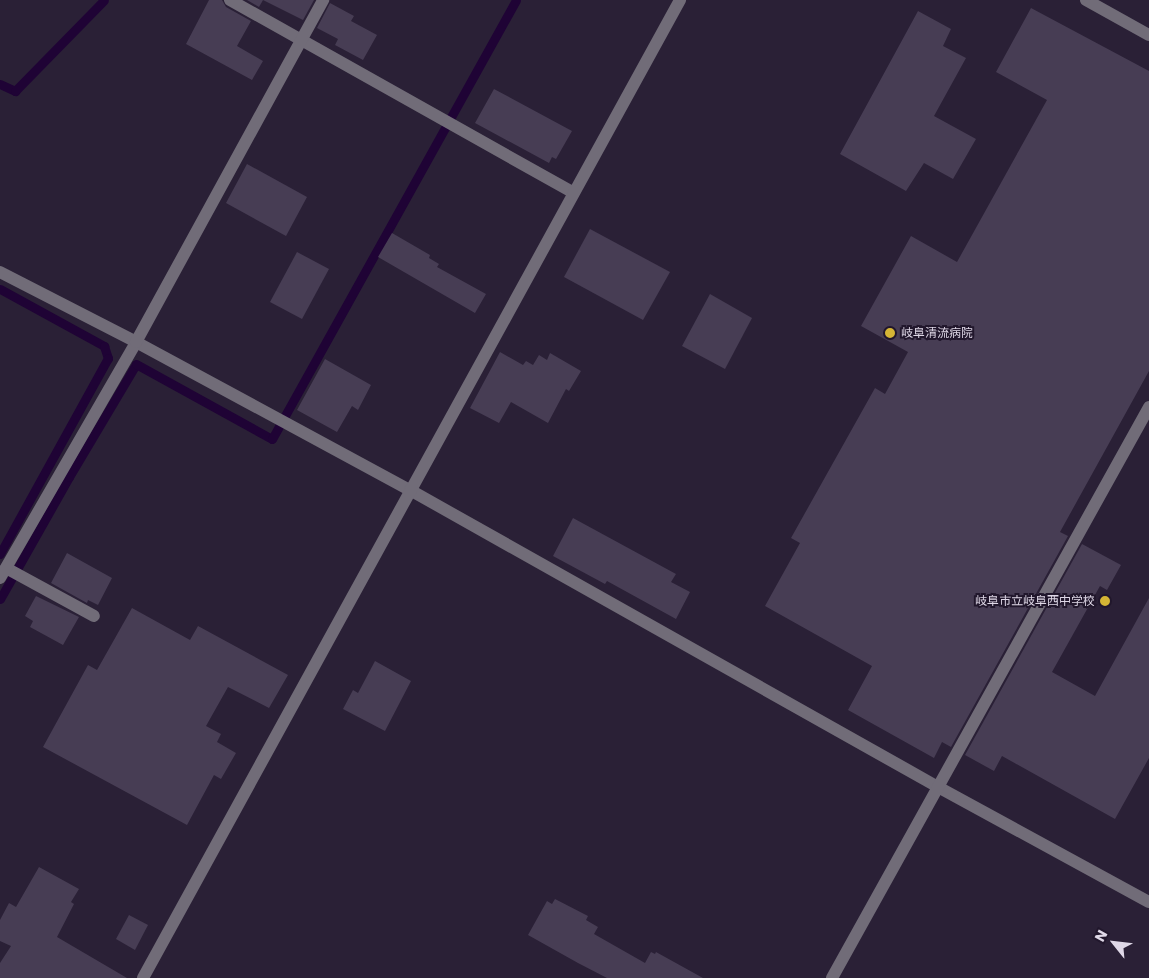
<!DOCTYPE html>
<html>
<head>
<meta charset="utf-8">
<style>
  body { margin:0 }
  #map { position:relative; width:1149px; height:978px; overflow:hidden; background:#2a2036; font-family:Poppins,"Noto Sans JP",sans-serif }
  div>[style] { position:absolute }
  .stream>* { height:9px; margin:-4.5px; padding:0 4.5px; transform-origin:4.5px; border-radius:4.5px; background:#1f0335 }
  .building>* { inset:0; background:#473d54 }
  .minor>* { height:12px; margin:-6px; padding:0 6px; transform-origin:6px; border-radius:6px; background:#716c78 }
  .dots>* { width:14px; height:14px; translate:-50% -50%; box-sizing:border-box; border:2px solid #21172c; border-radius:50% }
  span { translate:-50% -50%; white-space:nowrap; text-align:center; line-height:1.15; -webkit-text-stroke:4px #21172c; paint-order:stroke }
  .poi-label { font-size:12px; color:#dfd8e7 }
  .left { translate:0 -50%; text-align:left }
  .right { translate:-100% -50%; text-align:right }
  .north { position:absolute; left:1089px; top:918px; width:50px; height:50px; -webkit-text-stroke:4px #21172c; paint-order:stroke; rotate:299deg; font-size:14px; font-weight:700; line-height:20px; text-align:center; color:#dfd8e7 }
  .north::after { content:''; display:block; margin:auto; width:18px; height:22px; background:#dfd8e7; clip-path:polygon(50% 0,100% 100%,50% 72%,0 100%) }
</style>
</head>
<body>
<div id="map">
  <div class="stream">
    <div style="left:0;top:84px;width:17px;rotate:25deg"></div>
    <div style="left:15px;top:91px;width:127px;rotate:-45.6deg"></div>
    <div style="left:0;top:289px;width:119px;rotate:28.7deg"></div>
    <div style="left:104px;top:346px;width:13px;rotate:72deg"></div>
    <div style="left:108px;top:358px;width:224px;rotate:118.9deg"></div>
    <div style="left:0;top:599px;width:140px;rotate:-60.5deg"></div>
    <div style="left:69px;top:477px;width:131px;rotate:-59.3deg"></div>
    <div style="left:136px;top:364px;width:155px;rotate:28.9deg"></div>
    <div style="left:272px;top:439px;width:502px;rotate:-60.93deg"></div>
  </div>
  <div class="building">
    <div style="clip-path:polygon(209px 0,222px 0,226px 7px,251px 21px,237px 46px,263px 61px,252px 80px,186px 44px)"></div>
    <div style="clip-path:polygon(247px 0,263px 0,259px 7px)"></div>
    <div style="clip-path:polygon(263px 0,314px 0,303px 20px)"></div>
    <div style="clip-path:polygon(330px 3px,354px 16px,351px 21px,377px 35px,363px 60px,335px 45px,338px 39px,317px 28px)"></div>
    <div style="clip-path:polygon(1031px 8px,1149px 71px,1149px 371px,1060px 532px,1068px 536px,951px 747px,942px 742px,934px 758px,848px 710px,872px 666px,765px 606px,800px 543px,791px 538px,875px 388px,885px 394px,908px 352px,861px 326px,911px 236px,957px 262px,1047px 100px,996px 72px)"></div>
    <div style="clip-path:polygon(918px 11px,951px 29px,943px 46px,966px 58px,934px 116px,976px 139px,953px 179px,924px 163px,906px 191px,840px 154px)"></div>
    <div style="clip-path:polygon(494px 89px,572px 131px,556px 159px,552px 157px,549px 163px,475px 123px)"></div>
    <div style="clip-path:polygon(247px 164px,307px 197px,286px 236px,226px 203px)"></div>
    <div style="clip-path:polygon(590px 229px,670px 272px,643px 320px,564px 277px)"></div>
    <div style="clip-path:polygon(392px 233px,430px 255px,429px 258px,439px 264px,437px 267px,486px 294px,475px 313px,378px 257px)"></div>
    <div style="clip-path:polygon(297px 252px,329px 269px,302px 319px,270px 302px)"></div>
    <div style="clip-path:polygon(710px 294px,752px 318px,725px 369px,682px 346px)"></div>
    <div style="clip-path:polygon(500px 352px,523px 365px,526px 361px,533px 365px,539px 355px,547px 360px,550px 353px,581px 371px,569px 391px,566px 389px,548px 423px,511px 402px,499px 423px,470px 408px)"></div>
    <div style="clip-path:polygon(325px 359px,371px 385px,358px 410px,352px 406px,337px 432px,297px 410px)"></div>
    <div style="clip-path:polygon(573px 518px,676px 574px,671px 582px,690px 592px,676px 619px,607px 581px,605px 584px,553px 556px)"></div>
    <div style="clip-path:polygon(1082px 544px,1121px 565px,1107px 590px,1100px 586px,1052px 672px,1095px 696px,1149px 598px,1149px 758px,1115px 819px,1002px 756px,994px 771px,965px 755px)"></div>
    <div style="clip-path:polygon(67px 553px,112px 578px,98px 605px,88px 600px,87px 603px,51px 583px)"></div>
    <div style="clip-path:polygon(36px 596px,79px 617px,63px 645px,30px 627px,33px 621px,25px 616px)"></div>
    <div style="clip-path:polygon(132px 608px,190px 640px,198px 626px,288px 675px,269px 708px,228px 687px,206px 726px,221px 734px,217px 742px,236px 753px,221px 779px,214px 775px,187px 825px,43px 747px,88px 665px,97px 670px)"></div>
    <div style="clip-path:polygon(375px 661px,411px 681px,385px 731px,343px 709px,353px 690px,358px 693px)"></div>
    <div style="clip-path:polygon(39px 867px,79px 889px,71px 902px,74px 904px,57px 937px,127px 978px,0 978px,0 963px,11px 946px,0 941px,0 920px,9px 903px,16px 907px)"></div>
    <div style="clip-path:polygon(555px 899px,588px 916px,586px 920px,598px 927px,594px 934px,645px 963px,651px 952px,655px 954px,656px 952px,703px 978px,607px 978px,578px 963px,528px 935px,547px 901px,552px 904px)"></div>
    <div style="clip-path:polygon(129px 915px,148px 925px,135px 950px,116px 939px)"></div>
  </div>
  <div class="minor">
    <div style="left:230px;top:0;width:394px;rotate:29.3deg"></div>
    <div style="left:1086px;top:0;width:72px;rotate:29.1deg"></div>
    <div style="left:0;top:272px;width:153px;rotate:27.2deg"></div>
    <div style="left:136px;top:342px;width:311px;rotate:28.4deg"></div>
    <div style="left:410px;top:490px;width:606px;rotate:29.36deg"></div>
    <div style="left:938px;top:787px;width:240px;rotate:28.6deg"></div>
    <div style="left:6px;top:568px;width:100px;rotate:28.6deg"></div>
    <div style="left:0;top:578px;width:272px;rotate:-60deg"></div>
    <div style="left:136px;top:342px;width:390px;rotate:-61.3deg"></div>
    <div style="left:143px;top:978px;width:1116px;rotate:-61.23deg"></div>
    <div style="left:832px;top:978px;width:653px;rotate:-60.96deg"></div>
  </div>
  <div class="dots">
    <div style="left:890px;top:333px;background:#d5b535"></div>
    <div style="left:1105px;top:601px;background:#d5b535"></div>
  </div>
  <div class="poi-label">
    <span class="left" style="left:901px;top:333px">岐阜清流病院</span>
    <span class="right" style="left:1095px;top:601px">岐阜市立岐阜西中学校</span>
  </div>
  <div class="north">N</div>
</div>
</body>
</html>
